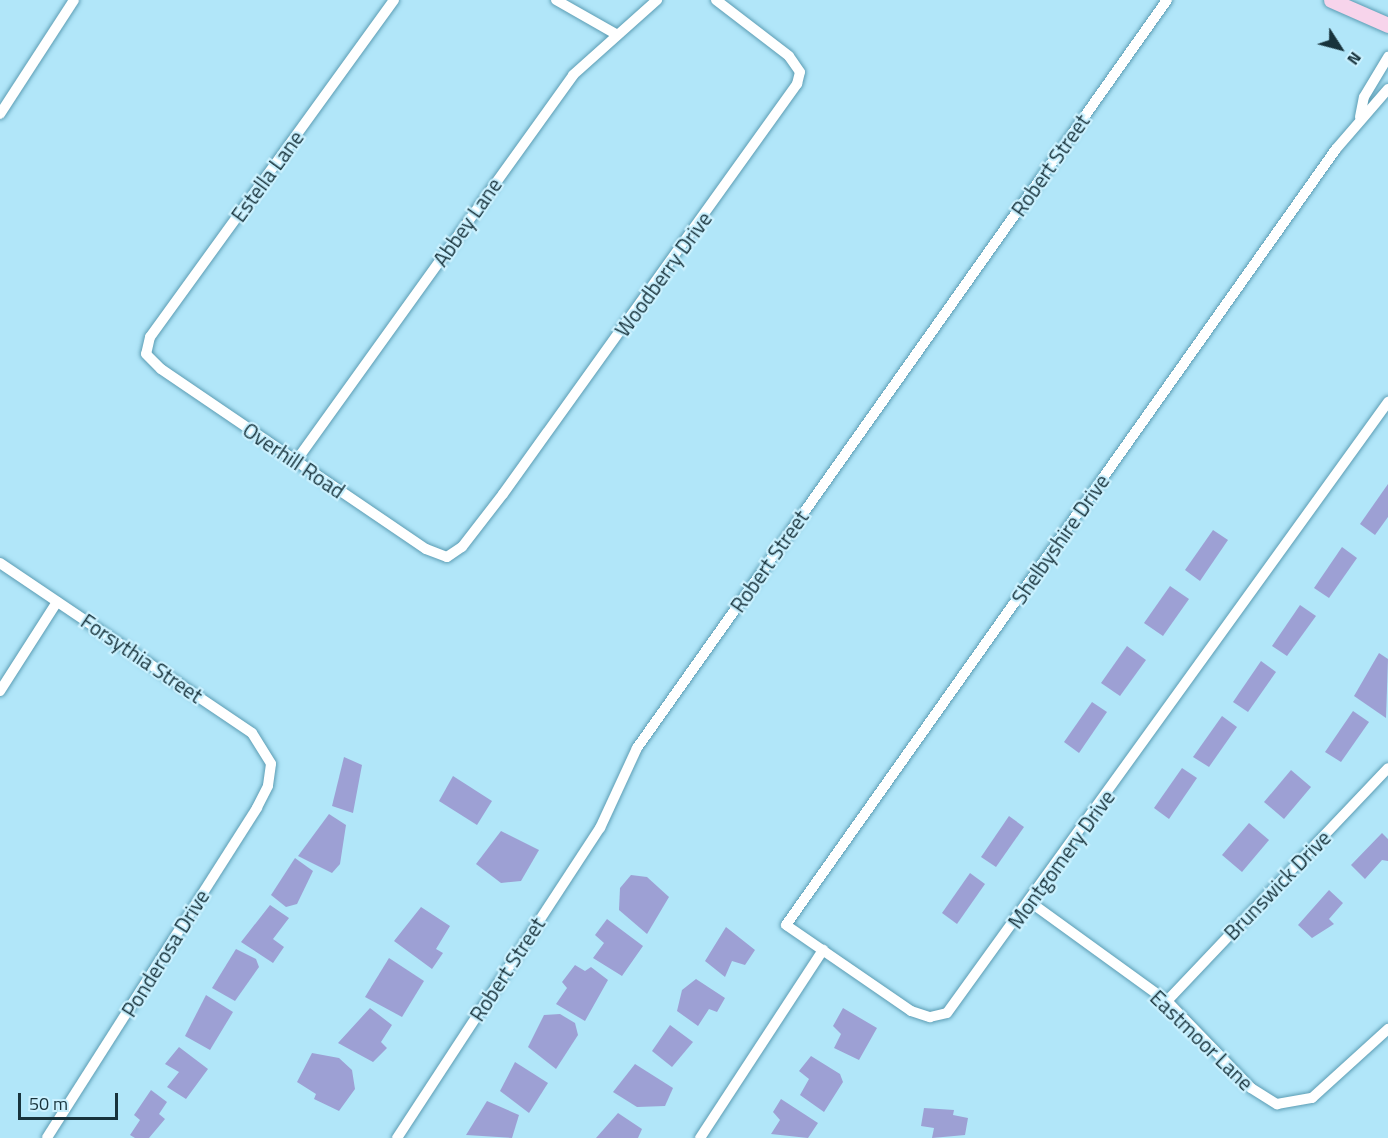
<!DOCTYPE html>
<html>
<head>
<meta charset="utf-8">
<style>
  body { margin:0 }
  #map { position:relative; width:1388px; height:1138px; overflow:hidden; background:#b1e6f9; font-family:"Titillium Web",sans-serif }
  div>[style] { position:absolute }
  .building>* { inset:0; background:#9da0d4 }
  .roads { filter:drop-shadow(0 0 2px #5c9db4) drop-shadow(0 0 2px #5c9db4) }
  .street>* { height:10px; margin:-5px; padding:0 5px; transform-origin:5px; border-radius:5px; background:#fff }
  .secondary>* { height:15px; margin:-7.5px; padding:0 7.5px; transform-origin:7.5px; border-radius:7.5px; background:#f7d4eb }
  span { translate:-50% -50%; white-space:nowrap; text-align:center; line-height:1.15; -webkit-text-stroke:4.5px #caf1ff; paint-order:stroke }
  .street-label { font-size:21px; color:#18333c }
  .north { position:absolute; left:1310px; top:18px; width:60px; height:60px; -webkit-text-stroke:4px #caf1ff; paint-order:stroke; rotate:126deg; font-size:16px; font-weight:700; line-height:24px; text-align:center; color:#18333c }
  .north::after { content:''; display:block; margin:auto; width:21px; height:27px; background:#18333c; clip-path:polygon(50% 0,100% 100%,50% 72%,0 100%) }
  .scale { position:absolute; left:18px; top:1093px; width:100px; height:27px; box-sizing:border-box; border:3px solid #18333c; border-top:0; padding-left:8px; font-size:18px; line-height:21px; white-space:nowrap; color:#18333c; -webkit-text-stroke:4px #caf1ff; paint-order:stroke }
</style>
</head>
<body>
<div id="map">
  <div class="building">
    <div style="clip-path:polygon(1388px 484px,1388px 517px,1375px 535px,1360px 524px)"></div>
    <div style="clip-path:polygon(1213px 530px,1228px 540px,1200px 581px,1185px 570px)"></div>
    <div style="clip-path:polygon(1342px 547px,1357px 558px,1329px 598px,1314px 588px)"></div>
    <div style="clip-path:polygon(1170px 586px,1189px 599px,1163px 636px,1144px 623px)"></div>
    <div style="clip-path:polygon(1300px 605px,1316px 616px,1287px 656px,1272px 646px)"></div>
    <div style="clip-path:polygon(1127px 646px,1146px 660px,1120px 696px,1101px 683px)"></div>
    <div style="clip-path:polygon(1379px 653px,1388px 659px,1386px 718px,1354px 696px)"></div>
    <div style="clip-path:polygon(1261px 661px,1276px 672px,1248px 712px,1233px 702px)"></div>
    <div style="clip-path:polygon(1092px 702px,1107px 712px,1079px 753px,1064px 742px)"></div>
    <div style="clip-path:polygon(1353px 711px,1369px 722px,1341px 762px,1325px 752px)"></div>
    <div style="clip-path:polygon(1222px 716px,1237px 727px,1209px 767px,1193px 757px)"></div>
    <div style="clip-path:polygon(344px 757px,362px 765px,353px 813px,332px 806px)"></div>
    <div style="clip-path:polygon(1182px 768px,1197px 778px,1169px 819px,1154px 808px)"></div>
    <div style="clip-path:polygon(1291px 770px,1311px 787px,1284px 819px,1264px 802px)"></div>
    <div style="clip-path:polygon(453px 776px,492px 801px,477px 825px,439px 801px)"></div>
    <div style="clip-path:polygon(329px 814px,346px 825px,340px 864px,332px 873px,298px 856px)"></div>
    <div style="clip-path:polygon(1009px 816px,1024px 827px,996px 867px,981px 857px)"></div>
    <div style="clip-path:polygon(1249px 823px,1269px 840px,1242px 872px,1222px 855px)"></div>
    <div style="clip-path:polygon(501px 831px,539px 850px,521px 881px,501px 883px,476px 864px)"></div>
    <div style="clip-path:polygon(1382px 833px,1388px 839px,1388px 861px,1382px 860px,1365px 879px,1351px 865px)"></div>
    <div style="clip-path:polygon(295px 858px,313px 871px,297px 904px,286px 907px,271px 895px)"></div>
    <div style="clip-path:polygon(970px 873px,985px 884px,957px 924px,942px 913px)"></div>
    <div style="clip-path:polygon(631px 875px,647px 877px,669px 897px,647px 934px,619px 910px,620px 888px)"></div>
    <div style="clip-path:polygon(1329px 890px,1343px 903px,1329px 919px,1334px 924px,1312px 938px,1298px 925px)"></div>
    <div style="clip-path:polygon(270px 905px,289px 918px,273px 939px,284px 947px,273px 963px,241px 942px)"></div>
    <div style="clip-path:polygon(421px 907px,450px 926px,436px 949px,443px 953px,432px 969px,394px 941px)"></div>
    <div style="clip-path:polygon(607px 919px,643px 946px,622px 976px,593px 958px,604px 943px,595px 935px)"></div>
    <div style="clip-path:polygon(726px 927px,755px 950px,745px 965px,732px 961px,725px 977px,705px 961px)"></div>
    <div style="clip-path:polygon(236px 949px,256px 959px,259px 967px,235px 1001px,212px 988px)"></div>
    <div style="clip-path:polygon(389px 958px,424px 981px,402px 1017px,365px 997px)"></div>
    <div style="clip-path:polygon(575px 965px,585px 971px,591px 967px,608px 980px,585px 1021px,556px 1004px,567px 988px,562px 982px)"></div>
    <div style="clip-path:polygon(696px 979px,725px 998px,717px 1012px,709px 1009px,698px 1026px,677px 1011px,682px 990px)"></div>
    <div style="clip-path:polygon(206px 995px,233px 1012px,210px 1050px,185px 1036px)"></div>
    <div style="clip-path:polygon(370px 1008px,392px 1025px,381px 1042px,387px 1048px,373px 1062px,338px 1043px)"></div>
    <div style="clip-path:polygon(843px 1008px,877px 1028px,859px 1060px,834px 1048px,841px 1034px,833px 1026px)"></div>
    <div style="clip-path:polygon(560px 1014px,575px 1023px,578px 1035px,556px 1069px,528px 1047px,544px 1015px)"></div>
    <div style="clip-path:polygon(670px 1025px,693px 1042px,672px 1067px,652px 1051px)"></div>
    <div style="clip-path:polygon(179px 1047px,208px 1069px,186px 1099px,167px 1087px,179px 1072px,165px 1064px)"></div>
    <div style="clip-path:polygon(312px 1053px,339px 1058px,352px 1070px,355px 1089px,339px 1111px,314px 1099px,316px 1094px,297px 1082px)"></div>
    <div style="clip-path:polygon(811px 1056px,840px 1074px,843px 1082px,824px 1112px,800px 1095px,809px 1079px,799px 1071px)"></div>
    <div style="clip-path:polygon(515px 1062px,548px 1083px,529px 1113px,500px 1091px)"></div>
    <div style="clip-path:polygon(635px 1064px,673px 1088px,665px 1106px,637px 1107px,613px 1092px)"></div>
    <div style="clip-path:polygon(151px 1090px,167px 1102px,159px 1114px,165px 1119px,149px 1138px,135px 1138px,130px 1135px,140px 1120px,134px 1115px)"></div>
    <div style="clip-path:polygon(781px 1099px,818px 1123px,808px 1138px,771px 1134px,780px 1120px,773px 1112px)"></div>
    <div style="clip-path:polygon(487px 1101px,519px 1115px,512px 1138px,466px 1135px)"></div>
    <div style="clip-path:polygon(924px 1108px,954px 1110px,953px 1115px,968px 1118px,965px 1135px,932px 1138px,934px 1128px,921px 1126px)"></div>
    <div style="clip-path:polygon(618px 1113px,642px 1129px,638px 1138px,596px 1138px)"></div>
  </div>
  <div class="roads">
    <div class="street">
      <div style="left:394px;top:0;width:416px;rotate:125.9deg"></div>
      <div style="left:150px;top:337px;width:17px;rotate:103deg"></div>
      <div style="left:146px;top:354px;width:21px;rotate:45deg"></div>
      <div style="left:161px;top:369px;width:320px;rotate:34.2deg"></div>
      <div style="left:426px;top:549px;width:22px;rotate:21deg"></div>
      <div style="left:447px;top:557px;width:18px;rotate:-34deg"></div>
      <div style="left:462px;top:547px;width:67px;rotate:-52.3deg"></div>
      <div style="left:503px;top:494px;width:505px;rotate:-54.36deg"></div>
      <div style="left:797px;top:84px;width:12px;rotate:-76deg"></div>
      <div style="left:800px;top:72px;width:19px;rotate:-125deg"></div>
      <div style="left:789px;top:56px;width:92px;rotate:-142.5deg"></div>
      <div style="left:556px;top:0;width:67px;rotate:29.6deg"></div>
      <div style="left:1388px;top:89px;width:79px;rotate:130.9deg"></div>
      <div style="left:1336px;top:149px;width:951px;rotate:125.33deg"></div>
      <div style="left:786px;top:925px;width:152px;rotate:34.5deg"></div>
      <div style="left:911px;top:1011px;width:20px;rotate:18deg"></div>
      <div style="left:930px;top:1017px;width:17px;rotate:-13deg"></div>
      <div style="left:947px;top:1013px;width:754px;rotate:-54.18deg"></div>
      <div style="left:0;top:114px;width:136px;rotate:-57deg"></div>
      <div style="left:1360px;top:117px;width:20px;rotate:-79deg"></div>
      <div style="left:1364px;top:97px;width:47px;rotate:-59deg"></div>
      <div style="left:296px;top:461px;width:475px;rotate:-54.3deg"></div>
      <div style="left:573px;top:75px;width:113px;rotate:-41.8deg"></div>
      <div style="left:0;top:563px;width:304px;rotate:34deg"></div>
      <div style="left:252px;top:733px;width:36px;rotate:58deg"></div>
      <div style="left:271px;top:764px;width:22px;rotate:98deg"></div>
      <div style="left:268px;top:786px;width:25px;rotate:117deg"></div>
      <div style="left:257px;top:808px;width:391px;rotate:122.5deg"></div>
      <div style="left:0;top:691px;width:106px;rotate:-57.4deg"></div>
      <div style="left:1030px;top:902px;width:169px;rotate:35.9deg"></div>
      <div style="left:1167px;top:1001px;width:121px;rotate:46deg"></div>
      <div style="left:1251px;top:1088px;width:31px;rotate:32deg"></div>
      <div style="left:1277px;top:1104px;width:36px;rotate:-10deg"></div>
      <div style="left:1312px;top:1098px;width:103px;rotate:-42.2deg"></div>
      <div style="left:1167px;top:1001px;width:321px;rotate:-46.5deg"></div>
      <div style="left:397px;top:1138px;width:371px;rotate:-56.8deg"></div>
      <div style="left:600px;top:828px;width:88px;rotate:-65.2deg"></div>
      <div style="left:637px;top:748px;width:917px;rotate:-54.68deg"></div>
      <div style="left:700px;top:1138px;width:225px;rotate:-56.8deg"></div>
    </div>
    <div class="secondary">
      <div style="left:1331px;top:0;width:62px;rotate:23.7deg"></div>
    </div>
  </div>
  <div class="street-label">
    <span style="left:1050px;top:165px;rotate:-55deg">Robert Street</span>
    <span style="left:267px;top:176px;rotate:-54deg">Estella Lane</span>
    <span style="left:467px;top:222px;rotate:-55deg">Abbey Lane</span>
    <span style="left:663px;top:274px;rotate:-54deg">Woodberry Drive</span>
    <span style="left:294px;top:460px;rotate:34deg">Overhill Road</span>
    <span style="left:1060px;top:539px;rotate:-55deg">Shelbyshire Drive</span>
    <span style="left:769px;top:561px;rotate:-55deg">Robert Street</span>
    <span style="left:142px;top:658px;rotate:34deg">Forsythia Street</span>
    <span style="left:1061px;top:859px;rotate:-54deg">Montgomery Drive</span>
    <span style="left:1277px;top:885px;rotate:-46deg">Brunswick Drive</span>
    <span style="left:165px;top:953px;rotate:-58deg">Ponderosa Drive</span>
    <span style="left:507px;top:969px;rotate:-57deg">Robert Street</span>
    <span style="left:1202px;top:1040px;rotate:44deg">Eastmoor Lane</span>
  </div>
  <div class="north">N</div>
  <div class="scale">50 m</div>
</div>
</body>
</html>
